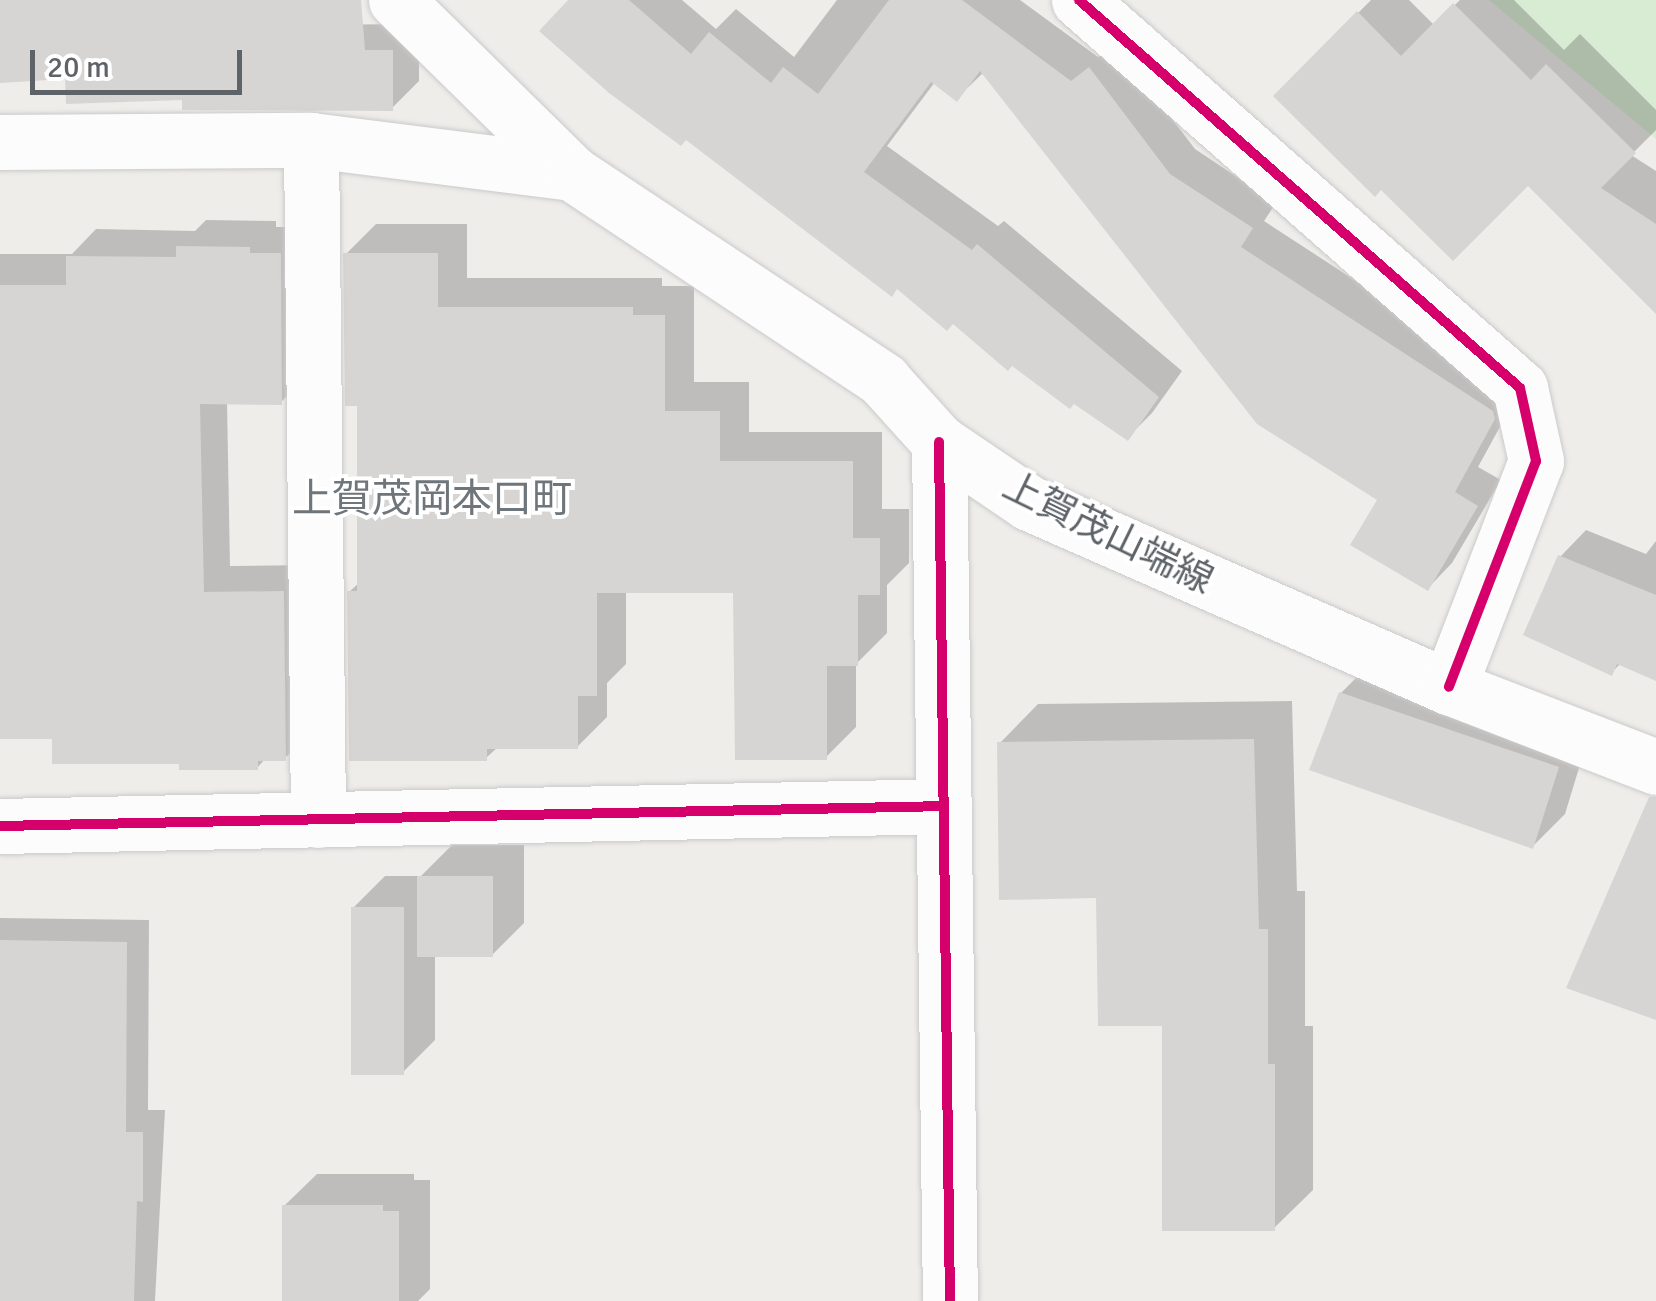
<!DOCTYPE html>
<html>
<head>
<meta charset="utf-8">
<style>
  body { margin:0 }
  #map { position:relative; width:1656px; height:1301px; overflow:hidden; background:#efedea; font-family:Signika,"Noto Sans JP",sans-serif }
  div>[style] { position:absolute }
  .green>* { inset:0; background:#d7ecd3 }
  .shadow>* { inset:0; background:#0003 }
  .building>* { inset:0; background:#d7d5d3 }
  .roads { filter:drop-shadow(0 0 2px #cacacb) drop-shadow(0 0 2px #cacacb) }
  .street>* { height:55px; margin:-27.5px; padding:0 27.5px; transform-origin:27.5px; border-radius:27.5px; background:#fdfcfc }
  .secondary>* { height:55px; margin:-27.5px; padding:0 27.5px; transform-origin:27.5px; border-radius:27.5px; background:#fdfcfc }
  .cycleway>* { height:10px; margin:-5px; padding:0 5px; transform-origin:5px; border-radius:5px; background:#d6006c }
  span { translate:-50% -50%; white-space:nowrap; text-align:center; line-height:1.15; -webkit-text-stroke:8px #fff; paint-order:stroke }
  .street-label { font-size:38px; color:#5e6368 }
  .neighbourhood-label { font-size:40px; color:#6f767b }
  .scale { position:absolute; left:30px; top:50px; width:212px; height:45px; box-sizing:border-box; border:5px solid #5e6368; border-top:0; padding-left:12px; font-size:30px; line-height:35px; white-space:nowrap; color:#5e6368; -webkit-text-stroke:8px #fff; paint-order:stroke }
</style>
</head>
<body>
<div id="map">
  <div class="green">
    <div style="clip-path:polygon(1489px 0,1656px 0,1656px 139px)"></div>
  </div>
  <div class="shadow">
    <div style="clip-path:polygon(0 0,314px 0,293px 25px,419px 24px,419px 81px,392px 108px,185px 97px,67px 76px,0 80px)"></div>
    <div style="clip-path:polygon(571px 0,682px 0,716px 29px,736px 9px,794px 57px,837px 0,1020px 0,1098px 57px,1115px 44px,1195px 149px,1276px 203px,1264px 221px,1517px 386px,1519px 392px,1478px 467px,1501px 480px,1452px 563px,1428px 588px,1380px 500px,984px 72px,957px 98px,935px 82px,887px 146px,998px 226px,1004px 221px,1182px 371px,1152px 413px,1127px 438px,953px 321px)"></div>
    <div style="clip-path:polygon(1371px 0,1409px 0,1434px 25px,1460px 0,1514px 0,1564px 50px,1580px 34px,1656px 110px,1656px 130px,1631px 155px,1656px 171px,1656px 295px,1528px 183px,1381px 187px,1276px 96px)"></div>
    <div style="clip-path:polygon(206px 220px,276px 221px,276px 227px,307px 227px,309px 375px,281px 402px,227px 402px,230px 566px,311px 565px,313px 731px,285px 758px,266px 758px,257px 768px,181px 762px,55px 736px,0 736px,0 254px,72px 254px,96px 229px,195px 231px)"></div>
    <div style="clip-path:polygon(376px 224px,467px 224px,467px 278px,662px 278px,662px 286px,694px 286px,694px 382px,749px 382px,749px 432px,882px 432px,882px 509px,909px 509px,909px 563px,887px 585px,887px 633px,856px 664px,856px 727px,826px 757px,736px 590px,626px 590px,626px 664px,607px 683px,607px 717px,577px 747px,498px 747px,486px 758px,349px 592px,360px 582px,360px 403px,346px 254px)"></div>
    <div style="clip-path:polygon(1586px 530px,1646px 554px,1656px 541px,1656px 678px,1621px 663px,1611px 673px,1560px 557px)"></div>
    <div style="clip-path:polygon(1373px 661px,1589px 735px,1565px 814px,1533px 846px,1341px 693px)"></div>
    <div style="clip-path:polygon(1292px 701px,1297px 891px,1305px 891px,1305px 1026px,1313px 1026px,1313px 1190px,1274px 1228px,1099px 895px,1000px 743px,1038px 704px)"></div>
    <div style="clip-path:polygon(452px 845px,524px 845px,524px 923px,492px 955px,435px 955px,435px 1040px,403px 1072px,353px 908px,385px 876px,421px 876px)"></div>
    <div style="clip-path:polygon(0 918px,149px 920px,148px 1110px,165px 1110px,155px 1301px,0 1301px)"></div>
    <div style="clip-path:polygon(317px 1174px,414px 1174px,414px 1180px,430px 1180px,430px 1289px,418px 1301px,284px 1301px,284px 1206px)"></div>
  </div>
  <div class="building">
    <div style="clip-path:polygon(0 0,361px 0,365px 50px,393px 50px,393px 111px,182px 110px,182px 100px,66px 104px,65px 79px,0 83px)"></div>
    <div style="clip-path:polygon(568px 0,629px 0,691px 54px,709px 32px,771px 83px,783px 67px,818px 94px,889px 0,962px 0,1071px 81px,1089px 67px,1170px 174px,1253px 228px,1241px 247px,1493px 411px,1495px 419px,1455px 492px,1478px 506px,1428px 591px,1350px 545px,1377px 500px,1257px 424px,980px 71px,957px 102px,931px 82px,864px 172px,972px 250px,977px 244px,1159px 397px,1128px 441px,1074px 404px,1070px 409px,1012px 366px,1008px 371px,953px 324px,947px 331px,897px 289px,892px 297px,686px 140px,681px 146px,609px 93px,539px 31px)"></div>
    <div style="clip-path:polygon(1453px 3px,1531px 80px,1546px 64px,1636px 153px,1601px 188px,1656px 224px,1656px 314px,1528px 186px,1453px 261px,1381px 190px,1375px 197px,1273px 96px,1357px 11px,1401px 56px)"></div>
    <div style="clip-path:polygon(176px 246px,250px 247px,250px 253px,281px 253px,282px 405px,200px 404px,204px 592px,284px 591px,286px 761px,258px 761px,258px 770px,179px 770px,179px 764px,52px 764px,52px 739px,0 739px,0 285px,66px 285px,66px 256px,176px 257px)"></div>
    <div style="clip-path:polygon(343px 253px,438px 253px,438px 307px,633px 307px,633px 315px,665px 315px,665px 411px,720px 411px,720px 461px,853px 461px,853px 538px,880px 538px,880px 595px,858px 595px,858px 666px,827px 666px,827px 760px,735px 760px,733px 593px,597px 593px,597px 696px,578px 696px,578px 749px,487px 749px,487px 761px,349px 761px,347px 591px,357px 591px,357px 406px,345px 406px)"></div>
    <div style="clip-path:polygon(1558px 555px,1656px 595px,1656px 681px,1617px 664px,1612px 676px,1523px 635px)"></div>
    <div style="clip-path:polygon(1339px 692px,1559px 767px,1533px 849px,1309px 770px)"></div>
    <div style="clip-path:polygon(1254px 739px,1259px 929px,1268px 929px,1268px 1064px,1275px 1064px,1275px 1231px,1162px 1231px,1162px 1026px,1098px 1026px,1096px 898px,999px 900px,997px 742px)"></div>
    <div style="clip-path:polygon(1649px 797px,1656px 797px,1656px 1020px,1566px 988px)"></div>
    <div style="clip-path:polygon(417px 876px,493px 876px,493px 957px,417px 957px)"></div>
    <div style="clip-path:polygon(351px 907px,404px 907px,404px 1075px,351px 1075px)"></div>
    <div style="clip-path:polygon(0 940px,127px 942px,126px 1132px,143px 1132px,143px 1202px,137px 1201px,134px 1301px,0 1301px)"></div>
    <div style="clip-path:polygon(282px 1205px,383px 1205px,383px 1211px,399px 1211px,399px 1301px,282px 1301px)"></div>
  </div>
  <div class="roads">
    <div class="street">
      <div style="left:1079px;top:0;width:587px;rotate:41.34deg"></div>
      <div style="left:1520px;top:388px;width:75px;rotate:77.6deg"></div>
      <div style="left:1536px;top:461px;width:242px;rotate:111.1deg"></div>
      <div style="left:311px;top:140px;width:680px;rotate:89.41deg"></div>
      <div style="left:0;top:142px;width:311px;rotate:-0.4deg"></div>
      <div style="left:311px;top:140px;width:263px;rotate:7.2deg"></div>
      <div style="left:0;top:826px;width:944px;rotate:-1.21deg"></div>
    </div>
    <div class="secondary">
      <div style="left:396px;top:0;width:247px;rotate:44.5deg"></div>
      <div style="left:572px;top:173px;width:374px;rotate:33.6deg"></div>
      <div style="left:883px;top:380px;width:84px;rotate:47.9deg"></div>
      <div style="left:939px;top:442px;width:109px;rotate:34.1deg"></div>
      <div style="left:1029px;top:503px;width:459px;rotate:23.7deg"></div>
      <div style="left:1449px;top:687px;width:222px;rotate:21.1deg"></div>
      <div style="left:939px;top:442px;width:859px;rotate:89.27deg"></div>
    </div>
  </div>
  <div class="cycleway">
    <div style="left:1079px;top:0;width:587px;rotate:41.34deg"></div>
    <div style="left:1520px;top:388px;width:75px;rotate:77.6deg"></div>
    <div style="left:1536px;top:461px;width:242px;rotate:111.1deg"></div>
    <div style="left:939px;top:442px;width:859px;rotate:89.27deg"></div>
    <div style="left:0;top:826px;width:944px;rotate:-1.21deg"></div>
  </div>
  <div class="street-label">
    <span style="left:1108px;top:533px;rotate:26deg">上賀茂山端線</span>
  </div>
  <div class="neighbourhood-label">
    <span style="left:432px;top:499px">上賀茂岡本口町</span>
  </div>
  <div class="scale">20 m</div>
</div>
</body>
</html>
